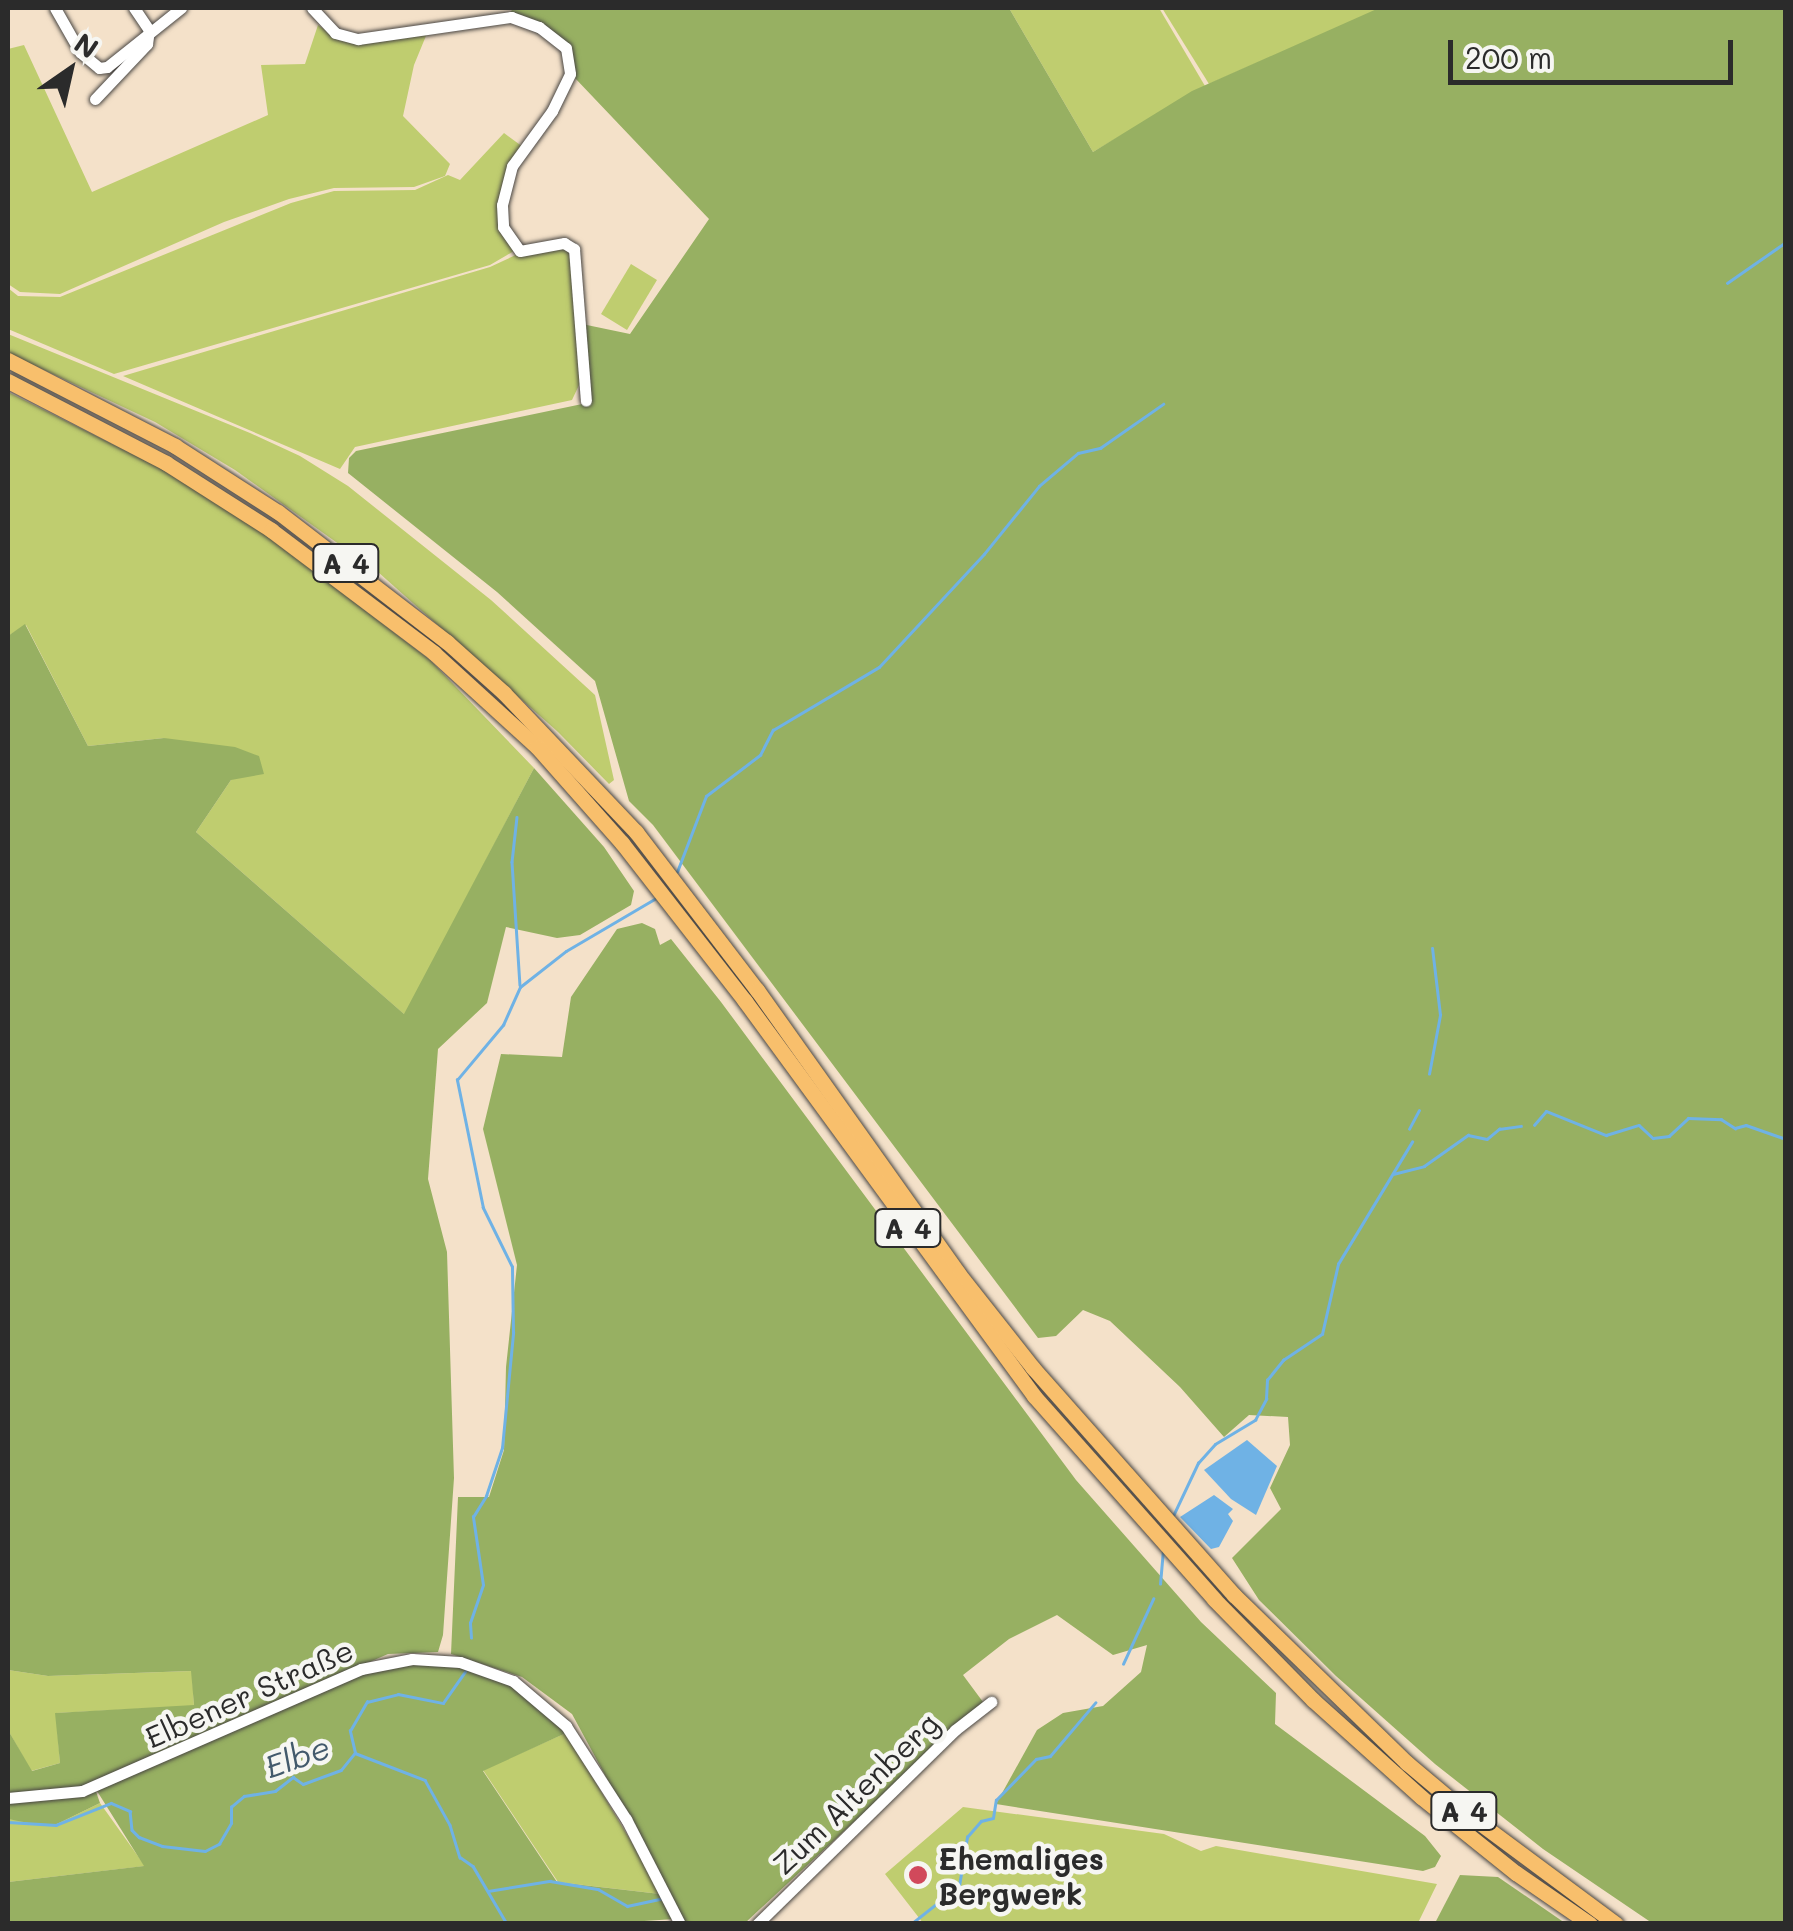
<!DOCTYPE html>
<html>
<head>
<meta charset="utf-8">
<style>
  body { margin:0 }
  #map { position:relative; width:1793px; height:1931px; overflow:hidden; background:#f4e1c9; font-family:Mali,sans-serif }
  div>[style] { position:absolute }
  .green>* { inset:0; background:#bfcd6f }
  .forest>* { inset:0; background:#97b062 }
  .water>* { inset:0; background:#6fb2e5 }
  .stream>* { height:2.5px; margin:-1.25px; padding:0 1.25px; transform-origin:1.25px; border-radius:1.25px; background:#6fb2e5 }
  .roads { filter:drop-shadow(0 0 2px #494643) drop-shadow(0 0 2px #494643) }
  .minor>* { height:11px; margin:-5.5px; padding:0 5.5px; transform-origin:5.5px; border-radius:5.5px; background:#fff }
  .highway>* { height:15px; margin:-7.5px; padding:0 7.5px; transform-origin:7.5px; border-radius:7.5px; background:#f8bf6c }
  .dots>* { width:28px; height:28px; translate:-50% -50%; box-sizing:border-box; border:5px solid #f6f6f2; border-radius:50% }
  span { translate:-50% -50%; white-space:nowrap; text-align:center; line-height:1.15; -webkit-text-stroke:9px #f6f6f2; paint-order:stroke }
  .shield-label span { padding:2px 8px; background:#f6f6f2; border:2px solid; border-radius:8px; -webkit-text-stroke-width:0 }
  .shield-label { font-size:28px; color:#2b2b2b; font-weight:700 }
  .street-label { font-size:30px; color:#2b2b2b }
  .poi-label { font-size:30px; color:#2b2b2b; font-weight:700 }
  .left { translate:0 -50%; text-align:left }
  .water-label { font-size:32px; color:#435a6c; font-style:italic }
  .frame { position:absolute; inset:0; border:10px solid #2b2b2b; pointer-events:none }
  .north { position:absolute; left:20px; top:20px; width:100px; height:100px; -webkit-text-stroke:8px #f6f6f2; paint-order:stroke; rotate:34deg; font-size:28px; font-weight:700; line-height:40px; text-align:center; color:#2b2b2b }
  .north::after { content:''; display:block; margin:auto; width:35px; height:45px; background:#2b2b2b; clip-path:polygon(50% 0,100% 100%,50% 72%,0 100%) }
  .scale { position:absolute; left:1448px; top:40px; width:285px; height:45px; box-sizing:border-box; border:5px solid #2b2b2b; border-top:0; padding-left:12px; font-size:30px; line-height:35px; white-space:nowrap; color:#2b2b2b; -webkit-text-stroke:8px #f6f6f2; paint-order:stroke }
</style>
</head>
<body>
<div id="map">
  <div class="green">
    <div style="clip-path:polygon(1009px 8px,1159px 8px,1205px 86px,1093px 152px)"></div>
    <div style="clip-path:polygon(1162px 8px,1379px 8px,1380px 9px,1209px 84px)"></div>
    <div style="clip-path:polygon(318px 25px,334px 36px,428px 31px,414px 65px,403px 116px,450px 164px,445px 176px,414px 187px,334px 188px,289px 199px,224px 222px,60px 294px,20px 292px,8px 284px,8px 49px,24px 45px,92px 192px,268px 115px,261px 65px,305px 64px)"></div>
    <div style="clip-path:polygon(504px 133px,523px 147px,500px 206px,514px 251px,490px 265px,114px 374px,8px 329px,8px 288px,18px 296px,60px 297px,291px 203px,334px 191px,415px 190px,448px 175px,460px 180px)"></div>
    <div style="clip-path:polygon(563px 245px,572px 250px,581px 381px,572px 400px,355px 447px,340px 469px,123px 376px,490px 267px,520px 253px)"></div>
    <div style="clip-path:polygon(631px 264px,657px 280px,627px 330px,601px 314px)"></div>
    <div style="clip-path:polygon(8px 334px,250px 433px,300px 456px,348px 486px,491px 600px,595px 695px,614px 780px,609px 784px,558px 732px,378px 572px,235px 470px,155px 422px,8px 353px)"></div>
    <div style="clip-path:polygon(8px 392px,162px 469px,265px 534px,430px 660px,534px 768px,405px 1015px,196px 832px,231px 780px,164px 738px,88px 746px,26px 625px,8px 636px)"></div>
    <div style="clip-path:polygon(8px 1670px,48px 1676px,192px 1671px,194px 1706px,56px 1713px,60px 1763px,31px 1771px,8px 1730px)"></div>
    <div style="clip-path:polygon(566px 1733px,641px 1858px,660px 1894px,558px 1882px,483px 1770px)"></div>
    <div style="clip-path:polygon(100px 1803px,145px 1866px,8px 1882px,8px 1819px,57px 1824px)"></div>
    <div style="clip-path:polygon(963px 1807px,1164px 1834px,1201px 1851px,1216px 1846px,1437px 1884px,1418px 1923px,923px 1923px,885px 1874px)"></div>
  </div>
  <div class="forest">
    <div style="clip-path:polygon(514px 8px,1009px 8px,1093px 152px,1192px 91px,1379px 8px,1785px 8px,1785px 1923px,1652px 1923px,1543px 1849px,1435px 1764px,1336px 1676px,1259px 1600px,1232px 1558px,1281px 1509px,1270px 1488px,1290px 1445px,1288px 1417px,1249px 1415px,1224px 1437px,1180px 1387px,1110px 1321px,1083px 1310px,1056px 1336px,1038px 1338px,653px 825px,629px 801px,595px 681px,497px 592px,348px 473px,349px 458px,356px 451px,587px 403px,582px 324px,630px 334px,709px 219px,574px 77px,569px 46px,509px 13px)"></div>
    <div style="clip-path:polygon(25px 624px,88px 746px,164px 738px,235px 747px,259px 756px,264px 774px,231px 780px,196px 832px,404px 1014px,534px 768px,604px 847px,634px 891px,631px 905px,580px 935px,557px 938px,506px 927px,487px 1003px,438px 1049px,428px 1179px,447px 1252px,454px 1478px,443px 1635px,438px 1652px,388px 1654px,93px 1783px,100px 1803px,57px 1824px,39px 1825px,8px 1819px,8px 1730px,32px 1771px,60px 1763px,55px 1713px,194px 1705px,191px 1671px,48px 1676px,8px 1670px,8px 636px)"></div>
    <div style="clip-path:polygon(642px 923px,655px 929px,660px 945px,671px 939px,721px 1002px,1076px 1480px,1201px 1622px,1276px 1693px,1275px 1724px,1425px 1836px,1441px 1856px,1435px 1867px,1423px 1871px,996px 1804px,1037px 1730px,1063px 1713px,1103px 1706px,1141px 1672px,1147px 1645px,1113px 1655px,1057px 1615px,1009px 1639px,963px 1675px,983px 1702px,745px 1923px,685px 1923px,572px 1714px,522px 1677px,451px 1654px,458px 1497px,489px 1497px,504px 1450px,506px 1367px,517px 1265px,483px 1129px,501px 1054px,562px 1057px,571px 997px,617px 929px)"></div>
    <div style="clip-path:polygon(409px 1663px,472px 1669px,510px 1684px,566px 1733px,483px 1771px,557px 1882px,660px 1894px,675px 1919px,598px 1924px,8px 1923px,8px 1882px,144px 1866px,97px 1791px,358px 1674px)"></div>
    <div style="clip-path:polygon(1460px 1875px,1498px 1877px,1565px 1923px,1435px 1923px)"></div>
  </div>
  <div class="water">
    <div style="clip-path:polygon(1247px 1440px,1277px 1466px,1256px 1515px,1231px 1499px,1204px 1470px)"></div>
    <div style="clip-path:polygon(1214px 1495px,1233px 1509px,1228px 1514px,1233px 1521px,1219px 1547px,1211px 1549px,1180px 1517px)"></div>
  </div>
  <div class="stream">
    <div style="left:1727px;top:283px;width:72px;rotate:-34.8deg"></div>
    <div style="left:517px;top:817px;width:45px;rotate:96.3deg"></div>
    <div style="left:512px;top:862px;width:123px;rotate:86.3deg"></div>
    <div style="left:677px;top:872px;width:81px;rotate:-69.1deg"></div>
    <div style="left:706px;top:796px;width:68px;rotate:-37.2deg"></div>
    <div style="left:760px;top:755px;width:28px;rotate:-63deg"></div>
    <div style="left:773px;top:730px;width:123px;rotate:-30.7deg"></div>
    <div style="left:879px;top:667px;width:154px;rotate:-47.1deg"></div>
    <div style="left:984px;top:554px;width:87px;rotate:-51deg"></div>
    <div style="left:1039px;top:486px;width:51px;rotate:-40.2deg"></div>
    <div style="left:1078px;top:453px;width:23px;rotate:-13deg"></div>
    <div style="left:1100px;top:448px;width:77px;rotate:-34.9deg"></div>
    <div style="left:1429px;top:1074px;width:60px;rotate:-79.4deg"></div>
    <div style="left:1440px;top:1015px;width:67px;rotate:-96.8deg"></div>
    <div style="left:1534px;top:1125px;width:18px;rotate:-49deg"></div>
    <div style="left:1546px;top:1111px;width:65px;rotate:21.8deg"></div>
    <div style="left:1606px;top:1135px;width:34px;rotate:-17deg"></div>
    <div style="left:1639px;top:1125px;width:19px;rotate:43deg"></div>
    <div style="left:1653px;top:1138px;width:16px;rotate:-7deg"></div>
    <div style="left:1669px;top:1136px;width:26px;rotate:-43deg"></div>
    <div style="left:1688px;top:1118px;width:33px;rotate:2deg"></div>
    <div style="left:1721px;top:1119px;width:17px;rotate:33deg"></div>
    <div style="left:1735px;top:1128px;width:11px;rotate:-15deg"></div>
    <div style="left:1746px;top:1125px;width:42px;rotate:19.3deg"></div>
    <div style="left:1409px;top:1129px;width:21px;rotate:-62deg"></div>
    <div style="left:1393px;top:1174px;width:32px;rotate:-14deg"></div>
    <div style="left:1424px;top:1166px;width:54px;rotate:-35.2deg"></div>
    <div style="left:1468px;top:1135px;width:19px;rotate:12deg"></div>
    <div style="left:1487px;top:1139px;width:16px;rotate:-40deg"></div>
    <div style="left:1499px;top:1129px;width:22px;rotate:-8deg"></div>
    <div style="left:1172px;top:1518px;width:61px;rotate:-64.7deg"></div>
    <div style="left:1198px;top:1463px;width:25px;rotate:-48deg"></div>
    <div style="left:1215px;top:1444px;width:47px;rotate:-31deg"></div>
    <div style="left:1255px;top:1420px;width:24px;rotate:-62deg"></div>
    <div style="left:1266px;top:1399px;width:19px;rotate:-87deg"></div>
    <div style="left:1267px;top:1380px;width:26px;rotate:-51deg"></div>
    <div style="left:1283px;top:1360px;width:47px;rotate:-33.7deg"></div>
    <div style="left:1322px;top:1334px;width:72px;rotate:-77.1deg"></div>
    <div style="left:1338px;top:1264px;width:143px;rotate:-58.8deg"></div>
    <div style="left:1160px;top:1584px;width:34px;rotate:-85deg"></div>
    <div style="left:471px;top:1638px;width:15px;rotate:-94deg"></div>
    <div style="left:470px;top:1623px;width:40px;rotate:-71.1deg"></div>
    <div style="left:483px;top:1585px;width:69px;rotate:-98.4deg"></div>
    <div style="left:473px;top:1517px;width:25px;rotate:-58deg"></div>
    <div style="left:486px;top:1496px;width:51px;rotate:-71.6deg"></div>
    <div style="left:502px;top:1448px;width:116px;rotate:-84.5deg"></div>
    <div style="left:513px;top:1333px;width:66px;rotate:-90.9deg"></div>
    <div style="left:512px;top:1267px;width:66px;rotate:-116.2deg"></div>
    <div style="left:483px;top:1208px;width:131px;rotate:-101.5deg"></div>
    <div style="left:457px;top:1080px;width:72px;rotate:-50.1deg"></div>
    <div style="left:503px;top:1025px;width:42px;rotate:-65.9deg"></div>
    <div style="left:520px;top:987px;width:58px;rotate:-38deg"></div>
    <div style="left:566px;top:951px;width:107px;rotate:-30.4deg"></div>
    <div style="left:1123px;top:1664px;width:72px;rotate:-65.2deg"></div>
    <div style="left:355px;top:1753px;width:23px;rotate:-103deg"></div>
    <div style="left:350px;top:1731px;width:34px;rotate:-60deg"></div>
    <div style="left:367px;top:1702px;width:32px;rotate:-14deg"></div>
    <div style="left:398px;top:1694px;width:46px;rotate:11.3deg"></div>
    <div style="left:443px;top:1703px;width:39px;rotate:-55deg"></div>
    <div style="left:8px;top:1822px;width:48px;rotate:3.6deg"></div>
    <div style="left:56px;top:1825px;width:59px;rotate:-21.8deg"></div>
    <div style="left:111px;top:1803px;width:21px;rotate:23deg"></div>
    <div style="left:130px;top:1811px;width:19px;rotate:84deg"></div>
    <div style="left:132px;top:1830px;width:10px;rotate:45deg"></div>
    <div style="left:139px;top:1837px;width:25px;rotate:21deg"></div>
    <div style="left:162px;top:1846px;width:43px;rotate:6.6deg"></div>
    <div style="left:205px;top:1851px;width:16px;rotate:-27deg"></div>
    <div style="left:219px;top:1844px;width:24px;rotate:-60deg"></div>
    <div style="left:231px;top:1823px;width:16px;rotate:-90deg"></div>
    <div style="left:231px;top:1807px;width:17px;rotate:-40deg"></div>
    <div style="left:244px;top:1796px;width:31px;rotate:-9deg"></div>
    <div style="left:275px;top:1791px;width:23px;rotate:-38deg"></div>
    <div style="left:293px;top:1777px;width:12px;rotate:35deg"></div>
    <div style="left:303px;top:1784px;width:40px;rotate:-20.2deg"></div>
    <div style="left:341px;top:1770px;width:22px;rotate:-51deg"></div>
    <div style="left:355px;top:1753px;width:75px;rotate:21.1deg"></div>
    <div style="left:425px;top:1780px;width:51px;rotate:60.9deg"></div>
    <div style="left:450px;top:1825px;width:34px;rotate:73deg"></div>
    <div style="left:460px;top:1857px;width:16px;rotate:35deg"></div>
    <div style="left:473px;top:1866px;width:67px;rotate:59.6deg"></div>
    <div style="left:488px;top:1891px;width:63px;rotate:-9.2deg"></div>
    <div style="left:550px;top:1881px;width:49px;rotate:9.5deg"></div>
    <div style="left:598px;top:1889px;width:34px;rotate:30deg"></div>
    <div style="left:627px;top:1906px;width:34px;rotate:-12deg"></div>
    <div style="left:911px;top:1924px;width:61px;rotate:-38.4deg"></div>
    <div style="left:959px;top:1886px;width:50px;rotate:-80.7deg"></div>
    <div style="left:967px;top:1837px;width:21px;rotate:-49deg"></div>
    <div style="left:981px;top:1821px;width:12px;rotate:-14deg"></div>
    <div style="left:993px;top:1818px;width:18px;rotate:-81deg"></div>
    <div style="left:996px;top:1800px;width:57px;rotate:-45.7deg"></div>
    <div style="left:1036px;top:1759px;width:14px;rotate:-12deg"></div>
    <div style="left:1050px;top:1756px;width:70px;rotate:-49.7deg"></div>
  </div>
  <div class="roads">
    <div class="minor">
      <div style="left:55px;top:8px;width:51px;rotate:60.4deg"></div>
      <div style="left:80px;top:52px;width:25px;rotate:40deg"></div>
      <div style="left:99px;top:68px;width:8px;rotate:-7deg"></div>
      <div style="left:107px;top:67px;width:95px;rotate:-38.6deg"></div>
      <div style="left:312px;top:8px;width:34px;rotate:47deg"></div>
      <div style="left:335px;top:33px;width:24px;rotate:15deg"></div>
      <div style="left:358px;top:39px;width:155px;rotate:-8.2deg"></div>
      <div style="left:511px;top:17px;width:30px;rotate:20deg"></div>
      <div style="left:539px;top:27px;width:34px;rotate:38deg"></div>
      <div style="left:566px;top:48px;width:26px;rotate:81deg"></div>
      <div style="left:570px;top:74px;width:41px;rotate:115.9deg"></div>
      <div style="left:552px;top:111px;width:68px;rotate:126deg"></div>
      <div style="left:512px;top:166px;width:40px;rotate:104.4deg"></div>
      <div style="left:502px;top:205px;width:22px;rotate:87deg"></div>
      <div style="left:503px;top:227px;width:29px;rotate:55deg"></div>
      <div style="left:520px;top:251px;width:45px;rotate:-10.3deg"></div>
      <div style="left:564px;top:243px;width:12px;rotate:31deg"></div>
      <div style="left:574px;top:249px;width:152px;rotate:85.5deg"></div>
      <div style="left:95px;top:99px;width:76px;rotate:-46.6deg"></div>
      <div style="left:147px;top:44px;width:14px;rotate:-82deg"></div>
      <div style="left:149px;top:30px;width:27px;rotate:-124deg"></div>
      <div style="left:8px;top:1798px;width:74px;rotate:-5.4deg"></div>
      <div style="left:82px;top:1791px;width:305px;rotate:-23.6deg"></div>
      <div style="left:361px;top:1669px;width:52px;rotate:-11.1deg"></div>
      <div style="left:412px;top:1659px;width:48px;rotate:3.6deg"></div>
      <div style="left:460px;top:1662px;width:56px;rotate:19.7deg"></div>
      <div style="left:513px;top:1681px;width:70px;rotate:40.3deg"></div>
      <div style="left:566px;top:1726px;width:111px;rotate:57.2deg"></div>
      <div style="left:626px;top:1819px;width:118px;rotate:62.8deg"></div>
      <div style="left:757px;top:1924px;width:277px;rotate:-44.4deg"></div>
      <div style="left:955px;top:1730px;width:46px;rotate:-37.9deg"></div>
    </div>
    <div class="highway">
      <div style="left:8px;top:360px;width:188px;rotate:27.2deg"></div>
      <div style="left:175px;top:446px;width:122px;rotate:32.7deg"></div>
      <div style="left:278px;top:512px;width:213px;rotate:37.6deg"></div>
      <div style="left:447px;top:642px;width:76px;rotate:41.8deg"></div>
      <div style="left:504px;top:693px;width:192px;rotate:46.5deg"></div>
      <div style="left:636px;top:832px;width:199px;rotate:52.6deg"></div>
      <div style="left:757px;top:990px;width:347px;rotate:54.6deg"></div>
      <div style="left:958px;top:1273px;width:121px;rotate:51.7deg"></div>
      <div style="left:1033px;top:1368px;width:303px;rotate:48.5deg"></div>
      <div style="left:1234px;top:1595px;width:241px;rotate:44.2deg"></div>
      <div style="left:1407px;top:1763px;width:81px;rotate:40deg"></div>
      <div style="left:1469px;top:1815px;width:183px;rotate:36.6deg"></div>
      <div style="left:8px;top:381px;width:178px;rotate:27.4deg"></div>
      <div style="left:166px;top:463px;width:125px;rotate:32.5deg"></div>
      <div style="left:271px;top:530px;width:204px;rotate:37deg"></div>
      <div style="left:434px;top:653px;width:139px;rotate:42.4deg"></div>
      <div style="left:537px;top:747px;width:128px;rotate:48.5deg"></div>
      <div style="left:622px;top:843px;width:200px;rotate:52.1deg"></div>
      <div style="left:745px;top:1001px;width:489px;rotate:53.8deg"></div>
      <div style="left:1034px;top:1396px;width:271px;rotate:48.4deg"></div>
      <div style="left:1214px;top:1599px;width:141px;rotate:45.6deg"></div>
      <div style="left:1313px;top:1700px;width:145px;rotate:41.9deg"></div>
      <div style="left:1421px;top:1797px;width:122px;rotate:38.7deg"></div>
      <div style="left:1516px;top:1873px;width:90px;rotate:34.6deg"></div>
    </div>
  </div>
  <div class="dots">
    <div style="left:918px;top:1875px;background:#d1495b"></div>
  </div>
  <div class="shield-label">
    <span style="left:346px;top:563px">A 4</span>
    <span style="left:908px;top:1228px">A 4</span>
    <span style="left:1464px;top:1811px">A 4</span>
  </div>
  <div class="street-label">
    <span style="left:249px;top:1693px;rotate:-24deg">Elbener Straße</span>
    <span style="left:855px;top:1793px;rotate:-44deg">Zum Altenberg</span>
  </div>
  <div class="poi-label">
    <span class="left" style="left:938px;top:1875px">Ehemaliges<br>Bergwerk</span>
  </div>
  <div class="water-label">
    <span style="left:297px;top:1756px;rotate:-20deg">Elbe</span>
  </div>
  <div class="frame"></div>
  <div class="north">N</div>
  <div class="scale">200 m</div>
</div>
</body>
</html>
